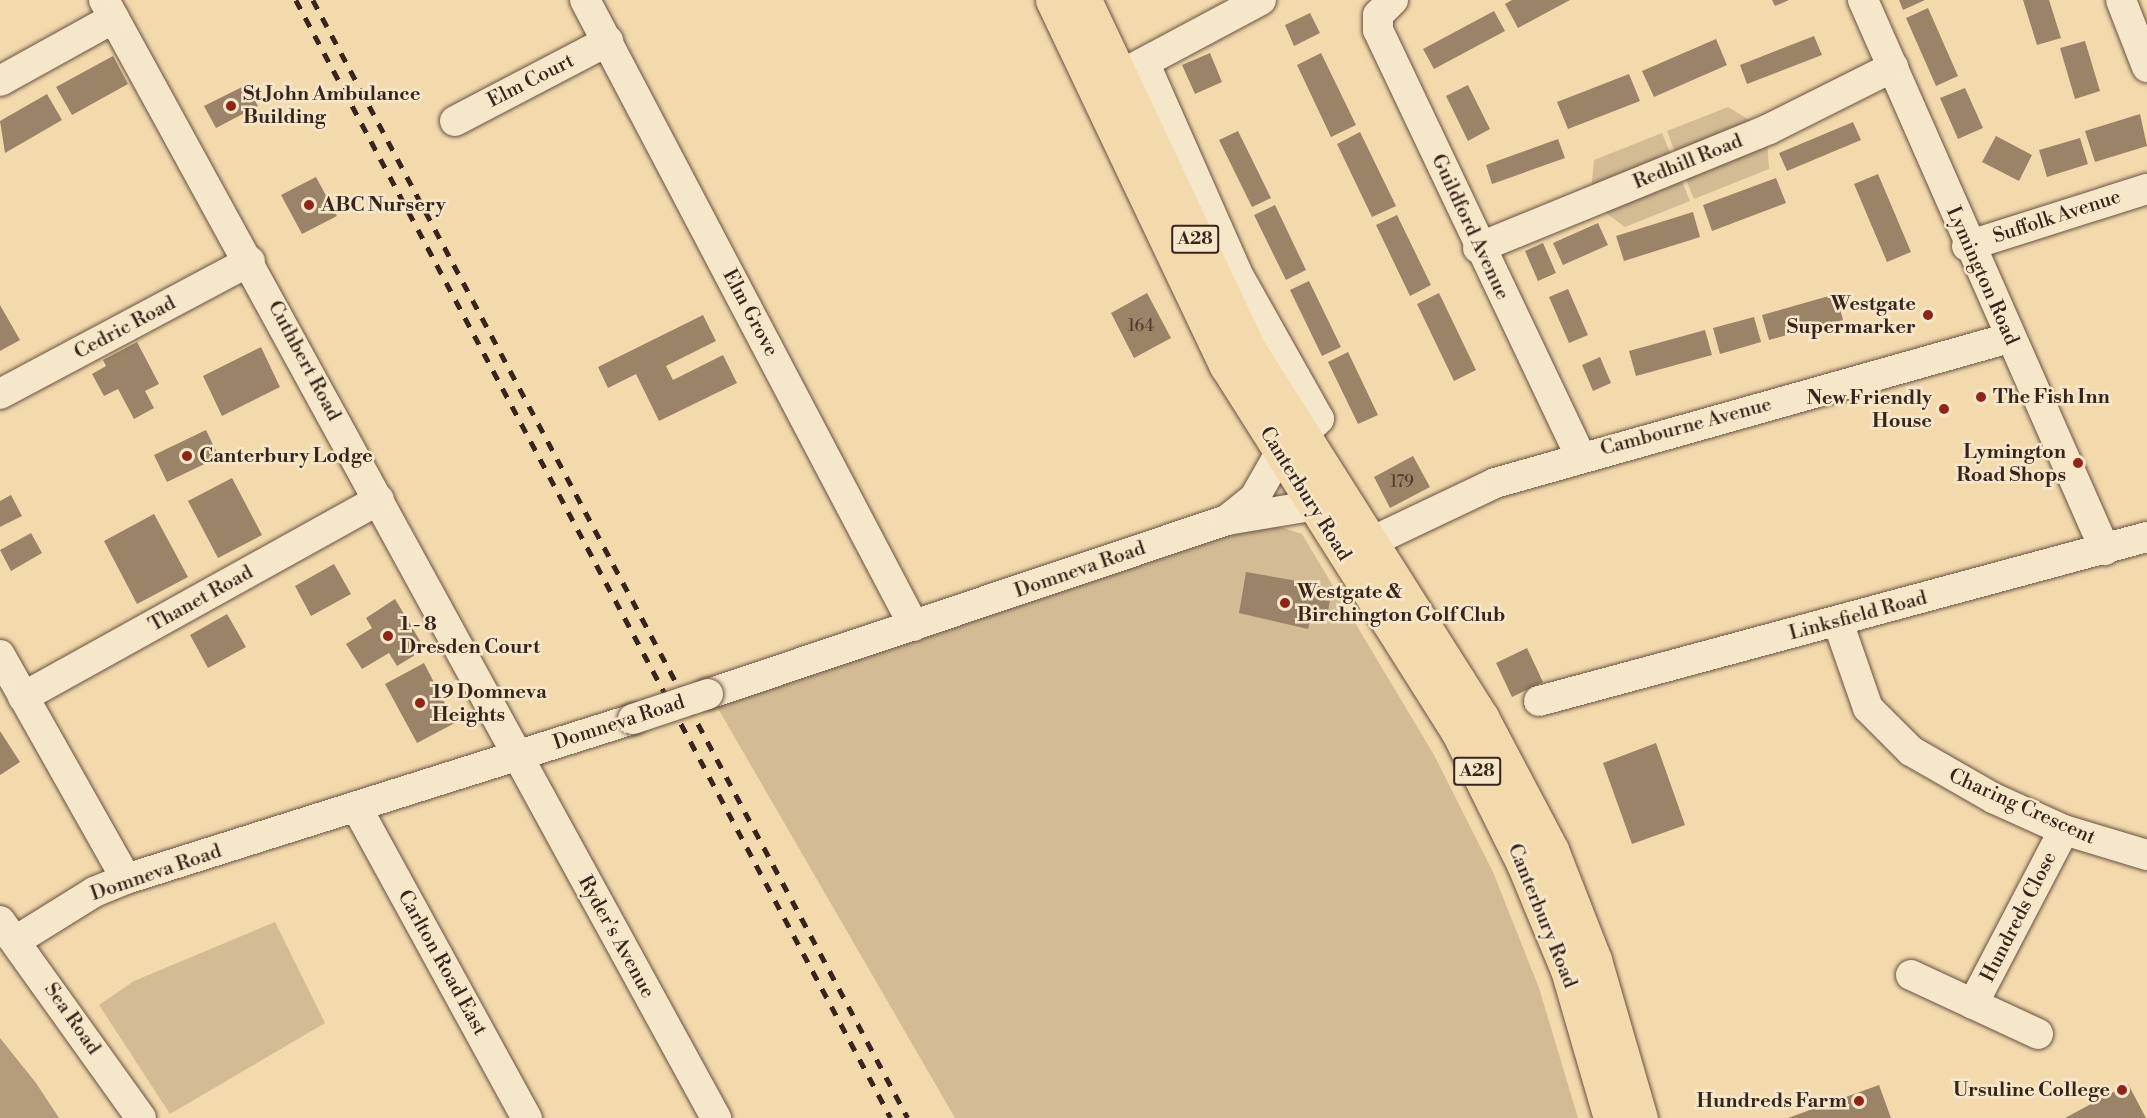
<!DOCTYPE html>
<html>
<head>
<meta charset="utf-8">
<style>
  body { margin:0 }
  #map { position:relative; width:2147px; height:1118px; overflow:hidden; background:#f3daad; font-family:"Libre Bodoni",serif }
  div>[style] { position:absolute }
  .green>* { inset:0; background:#d3bb94 }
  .water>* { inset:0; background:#b49c7b }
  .building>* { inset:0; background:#9a8367 }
  .roads { filter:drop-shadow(0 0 2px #685240) drop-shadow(0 0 2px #685240) }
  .minor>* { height:30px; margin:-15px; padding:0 15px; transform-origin:15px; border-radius:15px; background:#f7e7ca }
  .highway>* { height:33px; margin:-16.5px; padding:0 16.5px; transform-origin:16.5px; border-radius:16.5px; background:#f3daad }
  .rail>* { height:4.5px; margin-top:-2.25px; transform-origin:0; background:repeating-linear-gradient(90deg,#39241b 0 10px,transparent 0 20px) }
  .bridges { filter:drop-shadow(0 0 2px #685240) drop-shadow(0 0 2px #685240) }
  .minor-bridge>* { height:30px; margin:-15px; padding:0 15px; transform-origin:15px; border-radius:15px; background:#f7e7ca }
  .dots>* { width:16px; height:16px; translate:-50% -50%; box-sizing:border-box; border:3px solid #f7e7ca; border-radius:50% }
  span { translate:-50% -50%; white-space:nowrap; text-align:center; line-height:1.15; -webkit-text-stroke:5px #f7e7ca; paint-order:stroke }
  .number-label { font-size:16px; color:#513c2e }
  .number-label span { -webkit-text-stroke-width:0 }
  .shield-label span { padding:2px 4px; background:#f7e7ca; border:2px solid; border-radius:4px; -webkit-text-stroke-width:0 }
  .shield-label { font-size:18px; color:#39241b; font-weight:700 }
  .street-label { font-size:20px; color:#39241b }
  .poi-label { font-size:20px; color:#39241b; font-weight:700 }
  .left { translate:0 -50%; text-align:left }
  .right { translate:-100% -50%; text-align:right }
</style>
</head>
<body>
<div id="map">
  <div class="green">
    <div style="clip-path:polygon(1728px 107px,1759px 126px,1677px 158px,1667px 131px)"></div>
    <div style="clip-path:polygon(1662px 133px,1673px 160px,1591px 193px,1594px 160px)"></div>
    <div style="clip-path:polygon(1767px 139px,1769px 169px,1694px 199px,1683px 172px)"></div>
    <div style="clip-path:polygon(1679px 174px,1690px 201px,1625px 227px,1598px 207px)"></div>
    <div style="clip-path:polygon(1268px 523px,1302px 534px,1434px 755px,1493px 872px,1539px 988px,1578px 1118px,955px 1118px,716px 705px)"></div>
    <div style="clip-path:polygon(275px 922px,325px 1023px,170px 1114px,99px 1005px,134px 981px)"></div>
  </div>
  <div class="water">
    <div style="clip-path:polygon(0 1038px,36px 1083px,59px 1118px,0 1118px)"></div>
  </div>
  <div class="building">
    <div style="clip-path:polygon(1512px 0,1570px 0,1518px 28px,1505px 4px)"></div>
    <div style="clip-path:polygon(1772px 0,1789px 0,1775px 6px)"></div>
    <div style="clip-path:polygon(1899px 0,1925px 0,1903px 10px)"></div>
    <div style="clip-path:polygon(2023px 0,2049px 0,2061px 38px,2037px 45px)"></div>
    <div style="clip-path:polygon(1928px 8px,1958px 76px,1936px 86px,1906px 18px)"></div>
    <div style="clip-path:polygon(1494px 11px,1505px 31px,1434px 69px,1423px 49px)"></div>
    <div style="clip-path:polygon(1310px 13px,1320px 33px,1294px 46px,1285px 25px)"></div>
    <div style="clip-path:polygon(1814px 36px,1822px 55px,1747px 84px,1740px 65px)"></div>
    <div style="clip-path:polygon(1716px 39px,1727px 65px,1654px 97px,1642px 71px)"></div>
    <div style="clip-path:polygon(2085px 41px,2100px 91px,2075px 99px,2060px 48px)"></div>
    <div style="clip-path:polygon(1210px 53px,1222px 82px,1195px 94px,1182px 65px)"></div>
    <div style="clip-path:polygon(1321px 53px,1356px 125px,1331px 137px,1297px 65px)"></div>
    <div style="clip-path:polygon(113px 56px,128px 84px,72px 115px,56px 87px)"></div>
    <div style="clip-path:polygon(1629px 74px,1640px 101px,1568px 129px,1557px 102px)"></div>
    <div style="clip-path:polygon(246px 85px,258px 106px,216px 128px,204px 106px)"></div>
    <div style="clip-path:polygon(1468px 85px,1490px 129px,1468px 141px,1446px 96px)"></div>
    <div style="clip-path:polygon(1965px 88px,1983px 128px,1958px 139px,1940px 98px)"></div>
    <div style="clip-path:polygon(47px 94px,62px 120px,5px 153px,0 121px)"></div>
    <div style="clip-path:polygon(2140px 114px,2147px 146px,2095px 162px,2085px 131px)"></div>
    <div style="clip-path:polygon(1853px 122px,1861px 140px,1787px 171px,1779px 153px)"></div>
    <div style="clip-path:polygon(1238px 131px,1271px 198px,1252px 207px,1219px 140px)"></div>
    <div style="clip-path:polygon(1360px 132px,1396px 206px,1372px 217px,1337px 144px)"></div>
    <div style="clip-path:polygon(1996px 136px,2032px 155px,2019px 181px,1982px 162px)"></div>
    <div style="clip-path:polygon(2080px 138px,2088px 164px,2047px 177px,2039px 150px)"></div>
    <div style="clip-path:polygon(1558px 139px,1565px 158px,1492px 184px,1486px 165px)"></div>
    <div style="clip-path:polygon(1878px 174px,1911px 252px,1887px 262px,1854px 184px)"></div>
    <div style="clip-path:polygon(316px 177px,337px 216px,302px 234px,281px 195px)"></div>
    <div style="clip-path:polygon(1776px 178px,1786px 203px,1712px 231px,1703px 205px)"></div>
    <div style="clip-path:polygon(1275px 205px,1306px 270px,1286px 280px,1254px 215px)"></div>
    <div style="clip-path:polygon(1693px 212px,1700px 237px,1624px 261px,1616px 236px)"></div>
    <div style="clip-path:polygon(1397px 215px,1431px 285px,1410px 296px,1376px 225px)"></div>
    <div style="clip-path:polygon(1598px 223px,1608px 245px,1563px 265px,1553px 243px)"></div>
    <div style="clip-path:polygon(1543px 243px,1556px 273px,1538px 281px,1525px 251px)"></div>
    <div style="clip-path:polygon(1309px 281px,1341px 347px,1322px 356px,1290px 290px)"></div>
    <div style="clip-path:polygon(1568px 289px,1588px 335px,1569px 343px,1549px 297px)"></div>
    <div style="clip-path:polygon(1147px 293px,1171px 338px,1134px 358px,1111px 313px)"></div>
    <div style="clip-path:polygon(1439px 293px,1476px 370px,1454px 381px,1417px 304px)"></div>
    <div style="clip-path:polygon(1836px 294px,1843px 320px,1769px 340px,1762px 315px)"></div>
    <div style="clip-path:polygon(0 305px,20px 340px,0 351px)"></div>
    <div style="clip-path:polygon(703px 315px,716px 341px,666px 366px,673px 380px,723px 355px,737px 383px,659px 421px,636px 374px,608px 388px,598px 367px)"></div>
    <div style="clip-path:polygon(1754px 317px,1761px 342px,1720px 354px,1713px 328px)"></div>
    <div style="clip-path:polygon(1705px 330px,1712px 355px,1636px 376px,1629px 351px)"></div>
    <div style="clip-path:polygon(137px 342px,159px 384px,145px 391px,154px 408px,134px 419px,118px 389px,104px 396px,92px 374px,106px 366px,103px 360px)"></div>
    <div style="clip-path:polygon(261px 347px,280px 387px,222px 416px,203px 376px)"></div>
    <div style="clip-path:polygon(1348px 352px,1378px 415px,1358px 424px,1328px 362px)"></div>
    <div style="clip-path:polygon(1600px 357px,1611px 383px,1593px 391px,1582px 365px)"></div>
    <div style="clip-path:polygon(206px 430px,219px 457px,167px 482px,154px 455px)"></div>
    <div style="clip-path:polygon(1413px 456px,1430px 487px,1390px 508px,1374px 477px)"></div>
    <div style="clip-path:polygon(232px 478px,262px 535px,218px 558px,188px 501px)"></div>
    <div style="clip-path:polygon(11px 495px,22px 516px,0 527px,0 501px)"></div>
    <div style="clip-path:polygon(154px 514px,188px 577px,137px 604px,104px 541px)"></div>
    <div style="clip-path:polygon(31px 533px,42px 553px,11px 571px,0 550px)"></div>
    <div style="clip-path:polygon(334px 564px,351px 594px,311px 616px,295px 586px)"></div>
    <div style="clip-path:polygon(1246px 572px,1320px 585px,1319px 591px,1331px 594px,1327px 617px,1311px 616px,1308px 629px,1239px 613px)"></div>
    <div style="clip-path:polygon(395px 599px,425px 649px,397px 666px,389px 653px,362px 669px,346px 644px,372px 628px,366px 618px)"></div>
    <div style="clip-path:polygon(227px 614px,246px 647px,208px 668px,190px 635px)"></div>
    <div style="clip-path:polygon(1527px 648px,1543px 682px,1512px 697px,1496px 663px)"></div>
    <div style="clip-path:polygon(424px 663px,455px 723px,417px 743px,385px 684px)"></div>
    <div style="clip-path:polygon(0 731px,20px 762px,0 775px)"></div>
    <div style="clip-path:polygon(1656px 743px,1685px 825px,1632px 844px,1603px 763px)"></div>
    <div style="clip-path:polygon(2128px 1084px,2146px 1118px,2065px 1118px)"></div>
    <div style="clip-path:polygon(1879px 1085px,1891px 1118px,1788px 1118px)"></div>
  </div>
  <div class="roads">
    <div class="minor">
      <div style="left:104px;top:0;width:1275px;rotate:61.3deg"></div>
      <div style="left:585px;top:0;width:707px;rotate:62.28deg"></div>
      <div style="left:1393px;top:0;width:21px;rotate:135deg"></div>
      <div style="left:1378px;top:15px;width:15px;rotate:90deg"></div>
      <div style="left:1378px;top:30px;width:473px;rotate:64.6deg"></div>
      <div style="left:1863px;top:0;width:601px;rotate:66.25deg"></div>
      <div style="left:2121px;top:0;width:72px;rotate:68.8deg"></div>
      <div style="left:1145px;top:64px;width:228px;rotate:66.2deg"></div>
      <div style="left:1237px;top:273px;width:167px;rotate:60.7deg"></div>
      <div style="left:1319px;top:419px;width:25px;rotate:137deg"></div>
      <div style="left:1126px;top:72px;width:153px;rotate:-28.1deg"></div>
      <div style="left:0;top:81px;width:130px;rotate:-28.9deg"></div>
      <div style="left:455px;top:121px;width:173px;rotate:-27.6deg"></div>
      <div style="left:1967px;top:246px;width:189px;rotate:-17.6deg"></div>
      <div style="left:1478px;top:248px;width:314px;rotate:-22.2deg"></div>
      <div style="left:1769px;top:129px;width:139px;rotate:-26.6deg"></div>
      <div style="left:0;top:394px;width:283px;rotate:-28deg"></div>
      <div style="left:1227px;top:520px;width:36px;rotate:-39deg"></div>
      <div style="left:1255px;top:497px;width:48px;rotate:-60.3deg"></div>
      <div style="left:1371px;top:542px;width:137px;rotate:-25.4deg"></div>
      <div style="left:1495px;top:483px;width:534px;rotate:-15.75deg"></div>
      <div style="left:1838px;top:622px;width:91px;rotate:70.8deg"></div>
      <div style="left:1868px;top:708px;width:61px;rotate:45deg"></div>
      <div style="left:1911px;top:751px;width:95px;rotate:29.8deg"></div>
      <div style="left:1993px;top:798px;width:78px;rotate:24.3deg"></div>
      <div style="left:2064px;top:830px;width:87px;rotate:16.8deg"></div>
      <div style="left:0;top:655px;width:257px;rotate:60.6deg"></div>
      <div style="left:708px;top:694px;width:547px;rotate:-18.53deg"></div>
      <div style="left:1227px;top:520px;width:85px;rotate:-9.5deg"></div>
      <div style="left:23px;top:697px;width:407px;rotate:-29deg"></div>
      <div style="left:1539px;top:701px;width:630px;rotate:-15.1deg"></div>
      <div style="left:357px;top:808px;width:354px;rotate:61.3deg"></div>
      <div style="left:0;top:921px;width:242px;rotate:54.4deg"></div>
      <div style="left:17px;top:940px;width:91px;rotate:-31.9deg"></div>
      <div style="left:94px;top:892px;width:35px;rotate:-22deg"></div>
      <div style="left:126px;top:879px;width:532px;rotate:-17.51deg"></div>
      <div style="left:1911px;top:975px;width:140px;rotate:24.9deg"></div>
      <div style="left:1973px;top:1004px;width:196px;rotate:-62.4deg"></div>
    </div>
    <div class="highway">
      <div style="left:1052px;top:0;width:405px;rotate:64.6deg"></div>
      <div style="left:1226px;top:366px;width:434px;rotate:57.7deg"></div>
      <div style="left:1458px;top:733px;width:146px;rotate:63.6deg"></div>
      <div style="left:1523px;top:864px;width:115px;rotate:67.5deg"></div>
      <div style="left:1567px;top:970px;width:154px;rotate:73.8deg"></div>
      <div style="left:1085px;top:0;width:387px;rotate:64.8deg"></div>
      <div style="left:1250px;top:350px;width:434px;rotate:57.7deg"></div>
      <div style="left:1482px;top:717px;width:150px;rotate:62.2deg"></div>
      <div style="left:1552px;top:850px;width:118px;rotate:68.6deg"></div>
      <div style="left:1595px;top:960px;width:165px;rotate:73.8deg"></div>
    </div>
  </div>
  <div class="rail">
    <div style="left:296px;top:0;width:1266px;rotate:61.98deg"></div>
    <div style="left:313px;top:0;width:1266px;rotate:61.98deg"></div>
  </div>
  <div class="bridges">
    <div class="minor-bridge">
      <div style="left:633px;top:719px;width:79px;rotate:-18.4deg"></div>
    </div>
  </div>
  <div class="dots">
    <div style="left:231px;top:106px;background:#8f2418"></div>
    <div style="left:309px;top:205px;background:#8f2418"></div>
    <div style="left:1928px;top:315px;background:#8f2418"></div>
    <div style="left:1981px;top:397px;background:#8f2418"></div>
    <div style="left:1944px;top:409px;background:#8f2418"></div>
    <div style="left:187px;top:456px;background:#8f2418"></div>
    <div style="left:2078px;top:463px;background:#8f2418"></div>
    <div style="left:1285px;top:603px;background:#8f2418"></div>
    <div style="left:388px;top:636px;background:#8f2418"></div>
    <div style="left:420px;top:703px;background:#8f2418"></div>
    <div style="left:2122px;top:1090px;background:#8f2418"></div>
    <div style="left:1859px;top:1101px;background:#8f2418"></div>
  </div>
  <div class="number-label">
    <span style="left:1141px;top:326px">164</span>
    <span style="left:1402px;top:482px">179</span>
  </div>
  <div class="shield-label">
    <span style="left:1195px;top:239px">A28</span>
    <span style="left:1477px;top:771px">A28</span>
  </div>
  <div class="street-label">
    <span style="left:531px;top:81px;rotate:-27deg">Elm Court</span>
    <span style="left:1688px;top:162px;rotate:-22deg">Redhill Road</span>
    <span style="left:2057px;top:217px;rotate:-18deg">Suffolk Avenue</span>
    <span style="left:1470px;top:227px;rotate:65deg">Guildford Avenue</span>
    <span style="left:1982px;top:276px;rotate:66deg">Lymington Road</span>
    <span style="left:750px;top:313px;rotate:62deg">Elm Grove</span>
    <span style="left:125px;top:328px;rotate:-28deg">Cedric Road</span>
    <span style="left:304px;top:361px;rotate:62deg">Cuthbert Road</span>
    <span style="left:1686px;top:427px;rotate:-15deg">Cambourne Avenue</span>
    <span style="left:1305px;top:494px;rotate:58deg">Canterbury Road</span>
    <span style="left:1080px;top:570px;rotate:-19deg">Domneva Road</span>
    <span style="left:201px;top:599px;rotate:-29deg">Thanet Road</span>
    <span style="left:1858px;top:616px;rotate:-15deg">Linksfield Road</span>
    <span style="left:619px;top:723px;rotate:-18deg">Domneva Road</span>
    <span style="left:2022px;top:807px;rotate:24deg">Charing Crescent</span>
    <span style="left:156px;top:873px;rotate:-19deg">Domneva Road</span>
    <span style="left:1542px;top:916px;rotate:68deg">Canterbury Road</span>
    <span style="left:2019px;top:917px;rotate:-63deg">Hundreds Close</span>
    <span style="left:616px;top:937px;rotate:61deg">Ryder's Avenue</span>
    <span style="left:442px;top:963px;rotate:61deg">Carlton Road East</span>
    <span style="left:72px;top:1019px;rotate:55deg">Sea Road</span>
  </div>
  <div class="poi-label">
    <span class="left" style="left:243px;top:106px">St John Ambulance<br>Building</span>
    <span class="left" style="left:321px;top:205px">ABC Nursery</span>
    <span class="right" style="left:1916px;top:316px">Westgate<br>Supermarker</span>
    <span class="left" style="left:1993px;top:397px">The Fish Inn</span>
    <span class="right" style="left:1932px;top:410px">New Friendly<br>House</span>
    <span class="right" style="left:2066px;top:464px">Lymington<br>Road Shops</span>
    <span class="left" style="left:199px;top:456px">Canterbury Lodge</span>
    <span class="left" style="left:1297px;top:604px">Westgate &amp;<br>Birchington Golf Club</span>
    <span class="left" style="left:400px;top:636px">1 - 8<br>Dresden Court</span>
    <span class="left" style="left:432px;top:704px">19 Domneva<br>Heights</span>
    <span class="right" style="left:2110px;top:1090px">Ursuline College</span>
    <span class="right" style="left:1847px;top:1101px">Hundreds Farm</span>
  </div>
</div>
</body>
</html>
